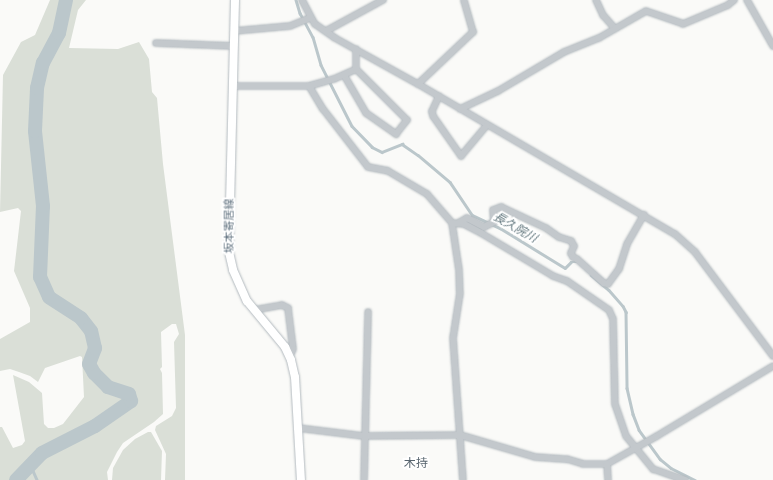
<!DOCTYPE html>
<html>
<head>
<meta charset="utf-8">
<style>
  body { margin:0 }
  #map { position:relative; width:773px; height:480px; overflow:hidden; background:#fafaf8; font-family:"Alegreya Sans","Noto Sans JP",sans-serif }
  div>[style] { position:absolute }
  .green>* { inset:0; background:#dadfd7 }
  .stream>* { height:2.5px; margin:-1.25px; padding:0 1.25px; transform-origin:1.25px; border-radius:1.25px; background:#bbc7cb }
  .river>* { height:14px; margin:-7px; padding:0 7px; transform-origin:7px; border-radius:7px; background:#bbc7cb }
  .roads { filter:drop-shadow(0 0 1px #b3babf) drop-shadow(0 0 1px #b3babf) }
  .minor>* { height:6px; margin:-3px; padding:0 3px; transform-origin:3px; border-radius:3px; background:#c3c8cc }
  .secondary>* { height:8px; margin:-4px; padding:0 4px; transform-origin:4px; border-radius:4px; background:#fff }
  span { translate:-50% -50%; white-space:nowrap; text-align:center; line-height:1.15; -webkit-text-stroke:4px #fff; paint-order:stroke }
  .street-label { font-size:11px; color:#657683 }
  .water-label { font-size:12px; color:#60757c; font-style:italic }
  .neighbourhood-label { font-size:12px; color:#57646e }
</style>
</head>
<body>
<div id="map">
  <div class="green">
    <div style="clip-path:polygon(50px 0,86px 0,78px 10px,69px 48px,118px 49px,139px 42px,149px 59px,152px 92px,157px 98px,163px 164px,185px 335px,185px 480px,165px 480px,166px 454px,155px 430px,156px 426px,172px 416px,176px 408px,174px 342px,179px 334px,176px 324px,172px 324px,161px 332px,162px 367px,160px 369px,162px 373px,163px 414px,154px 422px,123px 443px,117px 452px,107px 472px,108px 480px,0 480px,0 427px,2px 427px,13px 448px,22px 445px,25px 441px,13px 375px,29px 382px,42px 393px,44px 424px,48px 428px,54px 428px,63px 424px,84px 397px,82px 357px,80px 356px,45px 368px,38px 382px,30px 376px,19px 372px,10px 369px,0 371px,0 339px,30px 322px,30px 308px,14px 271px,21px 211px,18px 208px,0 212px,3px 75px,21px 42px,35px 35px)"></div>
    <div style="clip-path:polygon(148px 432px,151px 432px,162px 451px,161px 480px,112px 480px,113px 468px,123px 450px,135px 439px)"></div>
  </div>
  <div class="stream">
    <div style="left:296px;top:0;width:14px;rotate:73deg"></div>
    <div style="left:300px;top:13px;width:27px;rotate:62deg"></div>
    <div style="left:313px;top:37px;width:29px;rotate:74deg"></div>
    <div style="left:321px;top:65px;width:68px;rotate:63.1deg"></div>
    <div style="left:352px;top:126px;width:29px;rotate:46deg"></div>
    <div style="left:372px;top:147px;width:11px;rotate:27deg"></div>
    <div style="left:382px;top:152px;width:22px;rotate:-22deg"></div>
    <div style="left:402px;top:144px;width:19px;rotate:35deg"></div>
    <div style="left:418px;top:155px;width:42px;rotate:40.2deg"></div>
    <div style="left:450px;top:182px;width:40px;rotate:56deg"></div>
    <div style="left:472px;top:215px;width:31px;rotate:25deg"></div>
    <div style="left:500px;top:228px;width:76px;rotate:31.6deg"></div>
    <div style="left:565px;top:268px;width:8px;rotate:-45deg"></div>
    <div style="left:571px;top:262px;width:7px"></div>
    <div style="left:591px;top:275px;width:23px;rotate:40deg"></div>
    <div style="left:609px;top:290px;width:21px;rotate:49deg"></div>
    <div style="left:623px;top:306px;width:7px;rotate:63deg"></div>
    <div style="left:626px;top:312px;width:76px;rotate:89.2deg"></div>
    <div style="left:627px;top:388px;width:27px;rotate:77deg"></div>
    <div style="left:633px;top:414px;width:17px;rotate:69deg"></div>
    <div style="left:639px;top:430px;width:36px;rotate:54deg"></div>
    <div style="left:660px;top:459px;width:14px;rotate:39deg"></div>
    <div style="left:671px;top:468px;width:27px;rotate:27deg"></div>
    <div style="left:30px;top:464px;width:17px;rotate:66deg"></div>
  </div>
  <div class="river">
    <div style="left:16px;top:480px;width:37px;rotate:-46deg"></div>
    <div style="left:42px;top:453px;width:59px;rotate:-27deg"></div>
    <div style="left:95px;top:426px;width:44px;rotate:-34.8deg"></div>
    <div style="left:131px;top:401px;width:7px;rotate:-106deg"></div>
    <div style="left:129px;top:394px;width:22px;rotate:-162deg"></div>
    <div style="left:108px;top:387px;width:20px;rotate:-135deg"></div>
    <div style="left:94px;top:373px;width:10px;rotate:-119deg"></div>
    <div style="left:89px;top:364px;width:17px;rotate:-69deg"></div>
    <div style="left:95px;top:348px;width:17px;rotate:-103deg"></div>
    <div style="left:91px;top:331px;width:16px;rotate:-128deg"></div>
    <div style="left:81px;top:318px;width:38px;rotate:-147deg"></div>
    <div style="left:49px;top:297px;width:22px;rotate:-114deg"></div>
    <div style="left:40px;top:277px;width:71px;rotate:-87.6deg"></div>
    <div style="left:43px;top:206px;width:75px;rotate:-96.1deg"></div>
    <div style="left:35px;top:131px;width:43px;rotate:-87.3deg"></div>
    <div style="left:37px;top:88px;width:26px;rotate:-77deg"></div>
    <div style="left:43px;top:63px;width:34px;rotate:-62deg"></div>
    <div style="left:59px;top:33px;width:34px;rotate:-78deg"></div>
  </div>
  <div class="roads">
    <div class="minor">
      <div style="left:302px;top:0;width:27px;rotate:62deg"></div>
      <div style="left:315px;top:24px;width:24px;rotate:35deg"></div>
      <div style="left:335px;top:38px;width:95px;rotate:29deg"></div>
      <div style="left:418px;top:84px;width:298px;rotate:30.3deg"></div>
      <div style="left:675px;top:234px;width:27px;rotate:42deg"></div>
      <div style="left:695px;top:252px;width:130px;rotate:53.1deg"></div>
      <div style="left:596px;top:0;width:17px;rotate:65deg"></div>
      <div style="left:603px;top:15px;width:18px;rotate:49deg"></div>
      <div style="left:747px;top:0;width:53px;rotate:60.5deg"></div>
      <div style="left:234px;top:31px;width:56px;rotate:-5.1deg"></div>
      <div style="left:290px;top:26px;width:22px;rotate:-22deg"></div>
      <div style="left:326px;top:31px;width:65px;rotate:-28.5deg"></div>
      <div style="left:156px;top:43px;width:78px;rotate:2.2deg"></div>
      <div style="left:344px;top:75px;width:44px;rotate:59.9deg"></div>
      <div style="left:366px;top:113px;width:37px;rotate:35deg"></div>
      <div style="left:396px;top:134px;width:18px;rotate:-52deg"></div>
      <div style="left:407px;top:120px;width:72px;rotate:-135deg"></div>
      <div style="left:418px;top:84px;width:76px;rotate:-43.4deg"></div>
      <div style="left:473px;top:32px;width:33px;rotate:-106deg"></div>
      <div style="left:233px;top:86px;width:76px"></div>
      <div style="left:309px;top:86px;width:26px;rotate:-16deg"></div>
      <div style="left:334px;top:79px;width:24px;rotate:-24deg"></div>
      <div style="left:356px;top:69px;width:20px;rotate:-90deg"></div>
      <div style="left:309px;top:86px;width:27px;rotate:59deg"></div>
      <div style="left:323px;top:109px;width:73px;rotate:52.2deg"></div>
      <div style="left:368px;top:167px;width:20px;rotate:11deg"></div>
      <div style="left:388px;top:171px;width:45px;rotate:30.5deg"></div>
      <div style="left:427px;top:194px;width:38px;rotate:49deg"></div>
      <div style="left:452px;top:223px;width:48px;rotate:81.5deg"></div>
      <div style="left:459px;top:270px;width:23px;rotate:88deg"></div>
      <div style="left:460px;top:293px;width:46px;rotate:98.8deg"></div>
      <div style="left:453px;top:338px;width:142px;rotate:86deg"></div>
      <div style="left:439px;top:96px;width:17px;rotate:115deg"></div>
      <div style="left:432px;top:111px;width:5px;rotate:79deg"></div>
      <div style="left:433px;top:116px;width:49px;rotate:55deg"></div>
      <div style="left:461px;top:156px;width:40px;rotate:-50deg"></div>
      <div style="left:460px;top:109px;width:42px;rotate:-25.3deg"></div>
      <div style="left:498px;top:91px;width:77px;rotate:-30.6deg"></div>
      <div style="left:564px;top:52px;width:38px;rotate:-22deg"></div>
      <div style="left:599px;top:38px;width:54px;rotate:-29.9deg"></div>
      <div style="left:646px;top:11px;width:39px;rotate:19deg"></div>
      <div style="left:683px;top:24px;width:49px;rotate:-22.9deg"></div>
      <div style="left:728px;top:5px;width:8px;rotate:-40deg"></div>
      <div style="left:452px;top:223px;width:12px;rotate:5deg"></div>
      <div style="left:464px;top:224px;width:19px;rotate:28deg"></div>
      <div style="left:481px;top:233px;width:84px;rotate:30.8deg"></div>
      <div style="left:553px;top:276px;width:15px;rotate:20deg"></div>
      <div style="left:567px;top:281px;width:51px;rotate:34.6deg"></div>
      <div style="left:609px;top:310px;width:10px;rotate:66deg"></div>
      <div style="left:613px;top:319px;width:85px;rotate:88.7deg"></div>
      <div style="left:615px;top:404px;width:34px;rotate:71deg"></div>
      <div style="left:626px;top:436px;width:43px;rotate:50.7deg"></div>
      <div style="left:653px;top:469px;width:34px;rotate:19deg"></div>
      <div style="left:458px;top:223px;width:10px;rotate:-29deg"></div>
      <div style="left:467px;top:218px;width:19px;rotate:28deg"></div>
      <div style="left:484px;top:227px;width:11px;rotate:-27deg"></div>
      <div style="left:494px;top:222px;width:12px;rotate:-95deg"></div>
      <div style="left:493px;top:210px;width:9px;rotate:-21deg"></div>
      <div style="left:501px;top:207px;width:50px;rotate:25deg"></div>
      <div style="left:546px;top:228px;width:16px;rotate:35deg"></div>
      <div style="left:559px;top:237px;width:13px;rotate:18deg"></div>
      <div style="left:571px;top:241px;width:6px;rotate:59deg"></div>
      <div style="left:574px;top:246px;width:8px;rotate:113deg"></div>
      <div style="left:571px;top:253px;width:4px;rotate:63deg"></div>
      <div style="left:573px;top:257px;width:4px;rotate:27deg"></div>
      <div style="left:577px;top:259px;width:36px;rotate:42deg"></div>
      <div style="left:604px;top:283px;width:4px;rotate:14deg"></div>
      <div style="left:608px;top:284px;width:19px;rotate:-54deg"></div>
      <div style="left:619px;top:269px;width:26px;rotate:-72deg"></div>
      <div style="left:627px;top:244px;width:34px;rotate:-60deg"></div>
      <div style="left:254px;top:310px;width:28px;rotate:-10deg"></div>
      <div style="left:282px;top:305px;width:7px;rotate:27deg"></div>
      <div style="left:288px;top:308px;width:41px;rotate:83deg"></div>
      <div style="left:293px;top:349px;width:8px;rotate:113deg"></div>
      <div style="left:298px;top:428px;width:66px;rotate:6.9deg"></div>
      <div style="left:364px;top:436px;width:96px;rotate:-0.6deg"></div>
      <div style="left:460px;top:435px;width:78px;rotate:16.3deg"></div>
      <div style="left:535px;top:457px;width:32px;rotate:4deg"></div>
      <div style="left:567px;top:459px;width:17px;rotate:17deg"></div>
      <div style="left:583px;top:464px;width:24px"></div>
      <div style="left:607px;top:464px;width:57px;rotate:-29.2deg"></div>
      <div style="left:657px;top:436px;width:135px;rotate:-31.1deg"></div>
      <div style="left:607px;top:464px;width:16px;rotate:86deg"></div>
      <div style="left:364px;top:480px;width:168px;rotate:-88.6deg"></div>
    </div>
    <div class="secondary">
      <div style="left:235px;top:0;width:252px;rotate:91.4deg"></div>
      <div style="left:229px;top:252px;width:18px;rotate:77deg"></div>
      <div style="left:233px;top:270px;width:34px;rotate:66deg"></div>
      <div style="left:247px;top:301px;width:60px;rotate:50.4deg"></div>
      <div style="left:285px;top:347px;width:14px;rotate:65deg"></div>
      <div style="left:291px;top:360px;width:17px;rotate:77deg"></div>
      <div style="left:295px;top:377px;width:103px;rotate:86.7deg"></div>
    </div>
  </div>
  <div class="street-label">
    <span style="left:230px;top:226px;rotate:-90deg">坂本寄居線</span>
  </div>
  <div class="water-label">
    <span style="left:515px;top:228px;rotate:30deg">長久院川</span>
  </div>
  <div class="neighbourhood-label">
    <span style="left:416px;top:464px">木持</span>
  </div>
</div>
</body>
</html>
